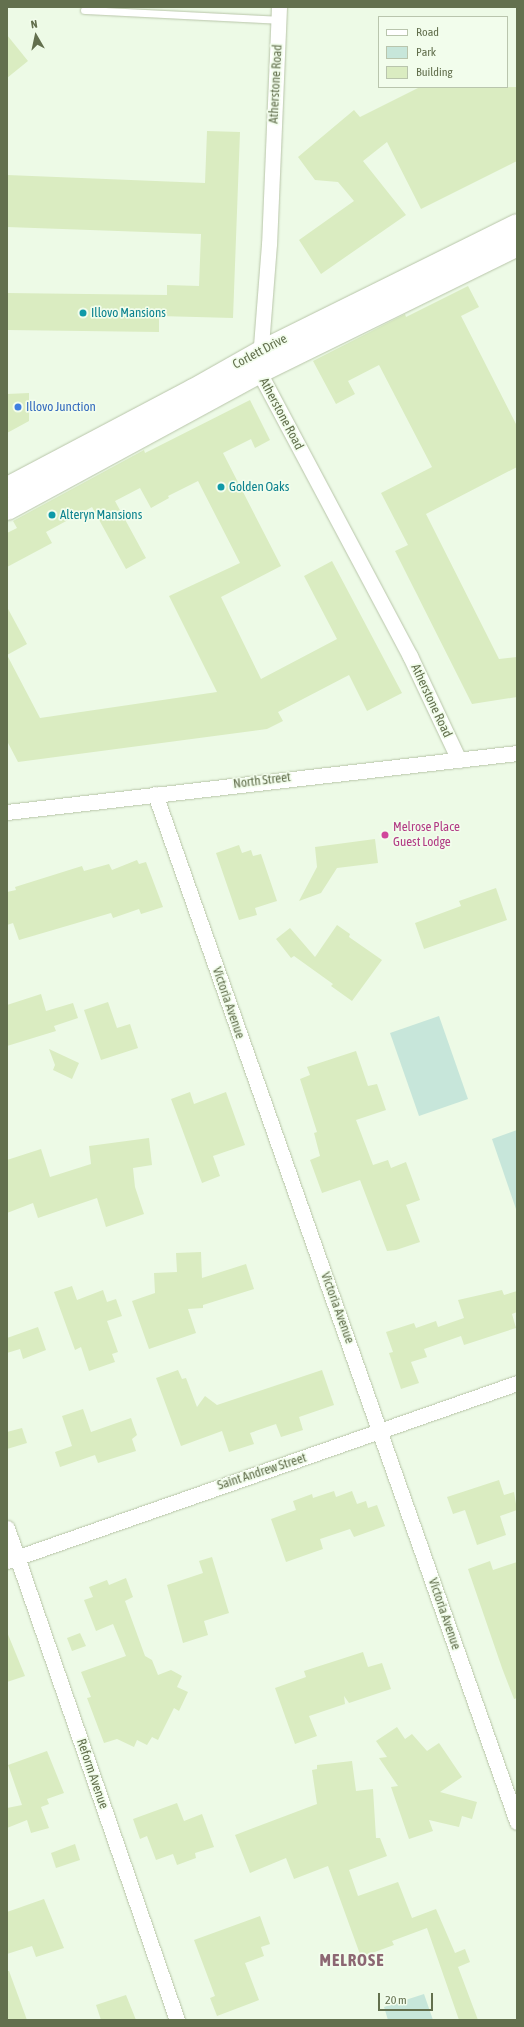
<!DOCTYPE html>
<html>
<head>
<meta charset="utf-8">
<style>
  body { margin:0 }
  #map { position:relative; width:524px; height:2027px; overflow:hidden; background:#edfae6; font-family:"Asap Condensed",sans-serif }
  div>[style] { position:absolute }
  .green>* { inset:0; background:#c7e6da }
  .building>* { inset:0; background:#daecc1 }
  .roads { filter:drop-shadow(0 0 1px #b8c5a9) drop-shadow(0 0 1px #b8c5a9) }
  .service>* { height:7px; margin:-3.5px; padding:0 3.5px; transform-origin:3.5px; border-radius:3.5px; background:#fff }
  .minor>* { height:15px; margin:-7.5px; padding:0 7.5px; transform-origin:7.5px; border-radius:7.5px; background:#fff }
  .secondary>* { height:21px; margin:-10.5px; padding:0 10.5px; transform-origin:10.5px; border-radius:10.5px; background:#fff }
  .dots>* { width:11px; height:11px; translate:-50% -50%; box-sizing:border-box; border:2px solid #f2fdec; border-radius:50% }
  span { translate:-50% -50%; white-space:nowrap; text-align:center; line-height:1.15; -webkit-text-stroke:3.5px #f2fdec; paint-order:stroke }
  .street-label { font-size:13px; color:#63704e }
  .culture-label { font-size:13px; color:#0d838f }
  .left { translate:0 -50%; text-align:left }
  .shop-label { font-size:13px; color:#366cbe }
  .hotel-label { font-size:13px; color:#b23c85 }
  .district-label { font-size:17px; color:#8c6672; font-weight:700; letter-spacing:1px }
  .frame { position:absolute; inset:0; border:8px solid #63704e; pointer-events:none }
  .legend { position:absolute; left:378px; top:16px; width:130px; height:72px; box-sizing:border-box; background:#f2fdec; border:1px solid #b9c5ad; margin:0; padding:5px 7px; list-style:none; font-size:12px; color:#63704e }
  .legend li { display:flex; align-items:center; gap:8px; height:20px }
  .legend b { width:20px; border:1px solid #b9c5ad }
  .north { position:absolute; left:16px; top:16px; width:40px; height:40px; -webkit-text-stroke:3px #f2fdec; paint-order:stroke; rotate:351deg; font-size:11px; font-weight:700; line-height:16px; text-align:center; color:#63704e }
  .north::after { content:''; display:block; margin:auto; width:14px; height:18px; background:#63704e; clip-path:polygon(50% 0,100% 100%,50% 72%,0 100%) }
  .scale { position:absolute; left:378px; top:1993px; width:55px; height:18px; box-sizing:border-box; border:2px solid #63704e; border-top:0; padding-left:5px; font-size:12px; line-height:14px; white-space:nowrap; color:#63704e; -webkit-text-stroke:3px #f2fdec; paint-order:stroke }
</style>
</head>
<body>
<div id="map">
  <div class="green">
    <div style="clip-path:polygon(439px 1016px,468px 1099px,419px 1116px,390px 1033px)"></div>
    <div style="clip-path:polygon(517px 1130px,517px 1212px,492px 1139px)"></div>
    <div style="clip-path:polygon(424px 1994px,433px 2020px,388px 2020px,384px 2007px)"></div>
  </div>
  <div class="building">
    <div style="clip-path:polygon(7px 35px,28px 61px,7px 78px)"></div>
    <div style="clip-path:polygon(420px 87px,517px 87px,517px 161px,421px 209px,387px 142px,363px 161px,406px 215px,321px 274px,299px 240px,354px 201px,338px 182px,315px 180px,298px 157px,354px 110px,360px 117px)"></div>
    <div style="clip-path:polygon(207px 131px,240px 132px,233px 318px,159px 316px,159px 332px,7px 330px,7px 293px,167px 295px,167px 285px,199px 286px,201px 234px,7px 227px,7px 175px,205px 183px)"></div>
    <div style="clip-path:polygon(468px 286px,479px 307px,461px 316px,517px 426px,517px 467px,426px 514px,499px 659px,517px 657px,517px 697px,472px 704px,395px 551px,408px 545px,381px 493px,432px 467px,379px 365px,348px 381px,355px 394px,336px 404px,313px 361px,405px 314px,406px 317px)"></div>
    <div style="clip-path:polygon(29px 393px,29px 421px,7px 433px,7px 394px)"></div>
    <div style="clip-path:polygon(250px 400px,270px 440px,255px 448px,251px 439px,223px 453px,281px 566px,221px 597px,261px 679px,337px 639px,304px 576px,332px 561px,402px 693px,367px 711px,349px 675px,278px 712px,283px 721px,267px 729px,18px 762px,7px 741px,7px 655px,40px 718px,217px 692px,169px 596px,240px 563px,198px 481px,168px 496px,169px 498px,151px 508px,140px 488px,115px 501px,146px 558px,126px 569px,92px 507px,46px 532px,52px 543px,7px 567px,7px 533px,17px 528px,13px 521px,144px 450px,145px 453px)"></div>
    <div style="clip-path:polygon(7px 607px,27px 644px,7px 655px)"></div>
    <div style="clip-path:polygon(375px 839px,378px 863px,337px 868px,321px 893px,299px 901px,317px 867px,315px 847px)"></div>
    <div style="clip-path:polygon(239px 845px,242px 853px,251px 850px,253px 856px,261px 854px,277px 901px,255px 908px,257px 915px,239px 920px,216px 853px)"></div>
    <div style="clip-path:polygon(137px 860px,139px 864px,146px 862px,163px 907px,141px 914px,139px 909px,113px 918px,111px 913px,19px 940px,13px 923px,7px 925px,7px 892px,16px 890px,15px 887px,82px 866px,84px 871px,109px 864px,112px 870px)"></div>
    <div style="clip-path:polygon(496px 888px,507px 920px,424px 949px,415px 923px,461px 906px,459px 901px)"></div>
    <div style="clip-path:polygon(337px 925px,350px 934px,349px 937px,382px 960px,352px 1001px,331px 986px,333px 984px,294px 956px,291px 958px,276px 939px,290px 928px,315px 957px)"></div>
    <div style="clip-path:polygon(41px 994px,46px 1011px,73px 1003px,78px 1018px,54px 1026px,56px 1031px,7px 1046px,7px 1005px)"></div>
    <div style="clip-path:polygon(108px 1002px,117px 1028px,130px 1024px,138px 1048px,101px 1060px,84px 1010px)"></div>
    <div style="clip-path:polygon(49px 1049px,79px 1063px,72px 1079px,53px 1070px,55px 1065px)"></div>
    <div style="clip-path:polygon(356px 1051px,368px 1086px,377px 1084px,386px 1110px,356px 1120px,373px 1165px,388px 1160px,391px 1168px,406px 1162px,420px 1200px,406px 1205px,420px 1242px,396px 1250px,387px 1251px,360px 1180px,322px 1193px,310px 1160px,320px 1156px,314px 1133px,317px 1132px,300px 1079px,310px 1075px,307px 1067px)"></div>
    <div style="clip-path:polygon(190px 1092px,194px 1104px,226px 1092px,245px 1145px,213px 1156px,220px 1176px,202px 1183px,171px 1099px)"></div>
    <div style="clip-path:polygon(149px 1138px,152px 1165px,133px 1168px,135px 1187px,144px 1214px,106px 1227px,97px 1198px,38px 1218px,33px 1203px,7px 1213px,7px 1160px,41px 1149px,50px 1177px,91px 1164px,89px 1146px)"></div>
    <div style="clip-path:polygon(201px 1252px,202px 1278px,246px 1264px,254px 1289px,203px 1305px,203px 1308px,188px 1309px,196px 1333px,149px 1349px,132px 1301px,155px 1293px,154px 1273px,177px 1272px,176px 1253px)"></div>
    <div style="clip-path:polygon(72px 1286px,77px 1300px,103px 1290px,107px 1302px,116px 1299px,122px 1316px,107px 1321px,118px 1352px,112px 1354px,115px 1362px,89px 1371px,81px 1347px,75px 1350px,54px 1292px)"></div>
    <div style="clip-path:polygon(502px 1290px,504px 1295px,517px 1291px,517px 1312px,512px 1314px,516px 1328px,464px 1345px,461px 1336px,424px 1349px,427px 1357px,411px 1362px,419px 1383px,401px 1389px,389px 1353px,393px 1352px,386px 1332px,414px 1323px,416px 1328px,436px 1321px,438px 1327px,464px 1318px,458px 1300px)"></div>
    <div style="clip-path:polygon(38px 1327px,46px 1350px,23px 1359px,20px 1349px,7px 1353px,7px 1338px)"></div>
    <div style="clip-path:polygon(178px 1370px,182px 1379px,186px 1378px,197px 1407px,205px 1396px,217px 1405px,322px 1370px,334px 1405px,299px 1417px,303px 1430px,281px 1437px,276px 1424px,250px 1433px,254px 1444px,229px 1452px,222px 1431px,181px 1446px,156px 1378px)"></div>
    <div style="clip-path:polygon(83px 1409px,91px 1432px,131px 1418px,137px 1435px,132px 1439px,136px 1451px,98px 1463px,95px 1455px,60px 1467px,55px 1452px,72px 1446px,62px 1416px)"></div>
    <div style="clip-path:polygon(22px 1428px,27px 1443px,7px 1449px,7px 1432px)"></div>
    <div style="clip-path:polygon(499px 1480px,504px 1495px,514px 1492px,517px 1510px,500px 1516px,506px 1535px,477px 1545px,465px 1510px,453px 1514px,447px 1497px)"></div>
    <div style="clip-path:polygon(334px 1491px,336px 1497px,352px 1491px,357px 1504px,366px 1501px,368px 1508px,377px 1505px,385px 1526px,354px 1537px,350px 1529px,320px 1539px,323px 1549px,286px 1562px,271px 1519px,296px 1510px,293px 1501px,312px 1494px,313px 1498px)"></div>
    <div style="clip-path:polygon(212px 1557px,229px 1613px,204px 1621px,208px 1635px,183px 1643px,167px 1585px,203px 1573px,199px 1561px)"></div>
    <div style="clip-path:polygon(490px 1561px,493px 1570px,517px 1562px,517px 1698px,514px 1699px,502px 1668px,468px 1569px)"></div>
    <div style="clip-path:polygon(126px 1578px,133px 1597px,125px 1601px,145px 1656px,152px 1660px,158px 1675px,171px 1670px,182px 1676px,177px 1687px,188px 1692px,179px 1711px,174px 1708px,158px 1740px,152px 1737px,147px 1745px,137px 1740px,134px 1747px,117px 1739px,104px 1743px,87px 1698px,91px 1697px,81px 1672px,126px 1656px,113px 1624px,96px 1631px,84px 1600px,93px 1597px,89px 1587px,107px 1580px,109px 1585px)"></div>
    <div style="clip-path:polygon(7px 1632px,25px 1676px,7px 1682px)"></div>
    <div style="clip-path:polygon(80px 1633px,86px 1646px,72px 1651px,67px 1638px)"></div>
    <div style="clip-path:polygon(363px 1652px,368px 1667px,382px 1663px,391px 1689px,349px 1703px,344px 1696px,345px 1704px,309px 1716px,317px 1736px,295px 1744px,275px 1688px,306px 1677px,304px 1671px)"></div>
    <div style="clip-path:polygon(397px 1727px,405px 1739px,412px 1734px,427px 1751px,439px 1743px,462px 1777px,440px 1792px,477px 1802px,472px 1819px,462px 1816px,459px 1827px,429px 1820px,433px 1831px,409px 1839px,391px 1787px,398px 1786px,379px 1758px,387px 1757px,376px 1741px)"></div>
    <div style="clip-path:polygon(47px 1751px,64px 1793px,47px 1799px,49px 1804px,41px 1807px,49px 1828px,31px 1833px,27px 1820px,7px 1828px,7px 1808px,22px 1805px,8px 1765px)"></div>
    <div style="clip-path:polygon(352px 1761px,356px 1791px,373px 1789px,376px 1838px,380px 1838px,387px 1856px,349px 1870px,358px 1896px,398px 1882px,412px 1918px,436px 1909px,455px 1953px,465px 1949px,470px 1962px,458px 1967px,478px 2020px,459px 2020px,427px 1928px,392px 1941px,394px 1945px,361px 1957px,328px 1866px,294px 1879px,286px 1858px,250px 1873px,235px 1835px,317px 1804px,312px 1770px,317px 1769px,317px 1765px)"></div>
    <div style="clip-path:polygon(177px 1803px,184px 1821px,202px 1814px,214px 1847px,195px 1853px,196px 1858px,177px 1865px,173px 1854px,156px 1860px,147px 1836px,140px 1839px,133px 1819px)"></div>
    <div style="clip-path:polygon(75px 1844px,80px 1860px,56px 1868px,51px 1853px)"></div>
    <div style="clip-path:polygon(44px 1899px,64px 1948px,36px 1957px,32px 1946px,7px 1954px,7px 1912px)"></div>
    <div style="clip-path:polygon(260px 1916px,270px 1944px,261px 1947px,264px 1956px,245px 1963px,259px 2000px,217px 2016px,210px 1998px,215px 1996px,194px 1940px)"></div>
    <div style="clip-path:polygon(7px 1971px,9px 1971px,27px 2020px,7px 2020px)"></div>
    <div style="clip-path:polygon(126px 1995px,136px 2020px,101px 2020px,96px 2005px)"></div>
  </div>
  <div class="roads">
    <div class="service">
      <div style="left:84px;top:10px;width:195px;rotate:2.9deg"></div>
    </div>
    <div class="minor">
      <div style="left:279px;top:7px;width:237px;rotate:92.4deg"></div>
      <div style="left:269px;top:244px;width:128px;rotate:94.5deg"></div>
      <div style="left:259px;top:372px;width:322px;rotate:62deg"></div>
      <div style="left:410px;top:656px;width:115px;rotate:64.8deg"></div>
      <div style="left:155px;top:794px;width:1090px;rotate:70.6deg"></div>
      <div style="left:7px;top:812px;width:513px;rotate:-6.6deg"></div>
      <div style="left:7px;top:1528px;width:521px;rotate:70.94deg"></div>
      <div style="left:7px;top:1561px;width:540px;rotate:-19.24deg"></div>
    </div>
    <div class="secondary">
      <div style="left:7px;top:487px;width:210px;rotate:-27.8deg"></div>
      <div style="left:193px;top:389px;width:79px;rotate:-29.5deg"></div>
      <div style="left:262px;top:350px;width:284px;rotate:-26.3deg"></div>
      <div style="left:7px;top:509px;width:287px;rotate:-28.5deg"></div>
      <div style="left:259px;top:372px;width:288px;rotate:-26.2deg"></div>
    </div>
  </div>
  <div class="dots">
    <div style="left:83px;top:313px;background:#0f9aa8"></div>
    <div style="left:18px;top:407px;background:#3f7fe0"></div>
    <div style="left:221px;top:487px;background:#0f9aa8"></div>
    <div style="left:52px;top:515px;background:#0f9aa8"></div>
    <div style="left:385px;top:835px;background:#d1479c"></div>
  </div>
  <div class="street-label">
    <span style="left:276px;top:84px;rotate:-87deg">Atherstone Road</span>
    <span style="left:260px;top:352px;rotate:-28deg">Corlett Drive</span>
    <span style="left:281px;top:414px;rotate:62deg">Atherstone Road</span>
    <span style="left:431px;top:701px;rotate:65deg">Atherstone Road</span>
    <span style="left:262px;top:781px;rotate:-7deg">North Street</span>
    <span style="left:228px;top:1003px;rotate:71deg">Victoria Avenue</span>
    <span style="left:337px;top:1308px;rotate:70deg">Victoria Avenue</span>
    <span style="left:262px;top:1472px;rotate:-18deg">Saint Andrew Street</span>
    <span style="left:444px;top:1614px;rotate:71deg">Victoria Avenue</span>
    <span style="left:92px;top:1774px;rotate:71deg">Reform Avenue</span>
  </div>
  <div class="culture-label">
    <span class="left" style="left:91px;top:313px">Illovo Mansions</span>
    <span class="left" style="left:229px;top:487px">Golden Oaks</span>
    <span class="left" style="left:60px;top:515px">Alteryn Mansions</span>
  </div>
  <div class="shop-label">
    <span class="left" style="left:26px;top:407px">Illovo Junction</span>
  </div>
  <div class="hotel-label">
    <span class="left" style="left:393px;top:835px">Melrose Place<br>Guest Lodge</span>
  </div>
  <div class="district-label">
    <span style="left:352px;top:1961px">MELROSE</span>
  </div>
  <div class="frame"></div>
  <ul class="legend">
  <li><b style="height:5px;background:#fff"></b>Road</li>
  <li><b style="height:11px;background:#c7e6da"></b>Park</li>
  <li><b style="height:11px;background:#daecc1"></b>Building</li>
  </ul>
  <div class="north">N</div>
  <div class="scale">20 m</div>
</div>
</body>
</html>
